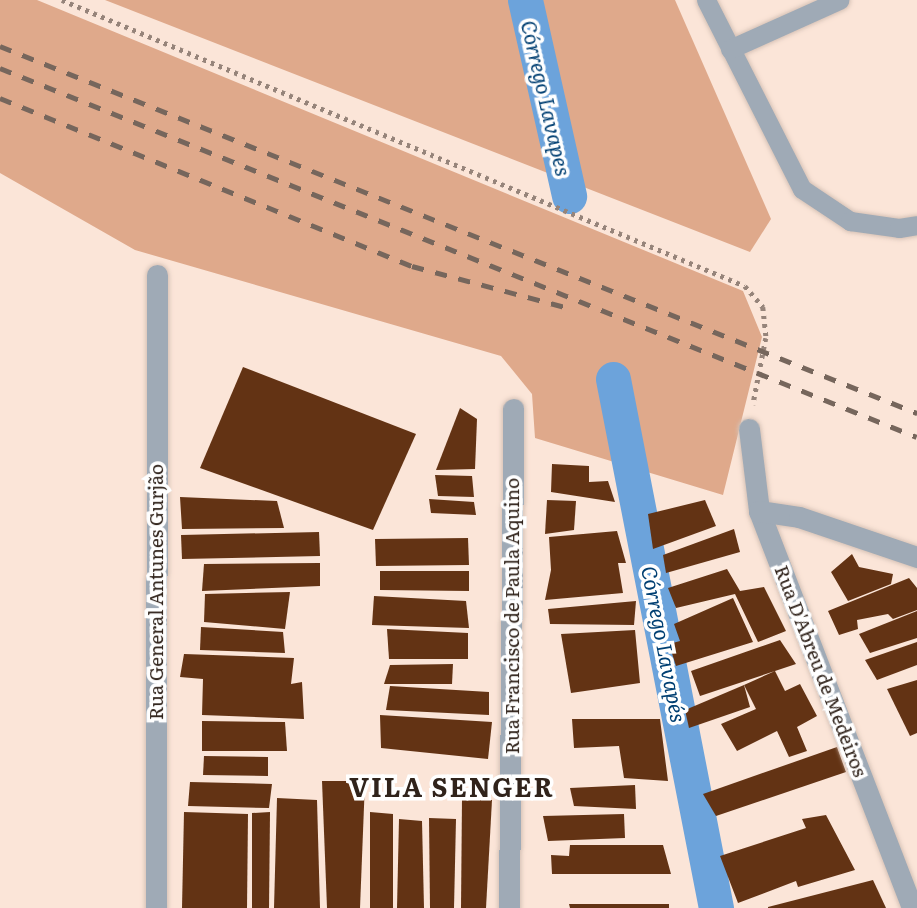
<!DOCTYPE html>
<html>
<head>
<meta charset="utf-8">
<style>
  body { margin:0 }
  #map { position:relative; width:917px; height:908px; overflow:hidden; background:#fbe5d8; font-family:Literata,serif }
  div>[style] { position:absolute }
  .green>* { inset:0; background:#dfa98b }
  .canal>* { height:35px; margin:-17.5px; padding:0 17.5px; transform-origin:17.5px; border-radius:17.5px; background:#6ca3db }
  .building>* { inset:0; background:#633314 }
  .path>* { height:4.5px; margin-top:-2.25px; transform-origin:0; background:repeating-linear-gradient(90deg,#96847a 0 3.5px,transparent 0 8.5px) }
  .roads { filter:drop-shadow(0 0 2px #d6c2b6) drop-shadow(0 0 2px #d6c2b6) }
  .lane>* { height:19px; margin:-9.5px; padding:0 9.5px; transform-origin:9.5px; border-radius:9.5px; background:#9faab6 }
  .street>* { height:21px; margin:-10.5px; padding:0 10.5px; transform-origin:10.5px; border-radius:10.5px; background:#9faab6 }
  .rail>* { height:5px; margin-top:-2.5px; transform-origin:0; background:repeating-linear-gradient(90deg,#76665c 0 12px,transparent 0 24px) }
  span { translate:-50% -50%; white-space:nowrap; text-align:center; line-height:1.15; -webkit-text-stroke:7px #fff; paint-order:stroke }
  .street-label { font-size:19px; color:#30231b }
  .water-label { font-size:21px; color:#003f72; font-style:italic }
  .district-label { font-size:26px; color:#30231b; font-weight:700; letter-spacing:2px }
</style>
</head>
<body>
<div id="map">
  <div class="green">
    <div style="clip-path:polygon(0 0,37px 0,743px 291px,762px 337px,723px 495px,535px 438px,532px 394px,501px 356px,135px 250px,0 173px)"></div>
    <div style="clip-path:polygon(105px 0,675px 0,771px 219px,750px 252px)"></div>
  </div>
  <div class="canal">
    <div style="left:525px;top:0;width:201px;rotate:77.3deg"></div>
    <div style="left:613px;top:379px;width:539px;rotate:78.98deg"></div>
  </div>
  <div class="building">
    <div style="clip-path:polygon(243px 367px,416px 434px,373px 530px,200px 468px)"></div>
    <div style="clip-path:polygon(460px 408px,477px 419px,475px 469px,436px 470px)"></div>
    <div style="clip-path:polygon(552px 464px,589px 466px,589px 482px,608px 481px,615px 502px,551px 492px)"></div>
    <div style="clip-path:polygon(435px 475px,472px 476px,474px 497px,438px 496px)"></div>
    <div style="clip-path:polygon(180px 497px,277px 501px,284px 528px,182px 529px)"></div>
    <div style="clip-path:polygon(429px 499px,474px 502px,476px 515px,431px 513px)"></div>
    <div style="clip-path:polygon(547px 500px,576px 501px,574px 530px,545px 534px)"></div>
    <div style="clip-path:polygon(705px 500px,716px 526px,653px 549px,648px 514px)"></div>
    <div style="clip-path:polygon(734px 529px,740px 552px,666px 573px,663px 555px)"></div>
    <div style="clip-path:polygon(617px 531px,626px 563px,618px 563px,623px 593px,545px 600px,551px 570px,549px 537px)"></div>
    <div style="clip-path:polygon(319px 532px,320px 556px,182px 559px,181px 535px)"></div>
    <div style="clip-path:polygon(468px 538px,469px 565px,376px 566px,375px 539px)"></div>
    <div style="clip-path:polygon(852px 554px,859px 567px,893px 574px,891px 584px,848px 601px,831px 572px)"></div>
    <div style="clip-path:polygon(320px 563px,320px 586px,202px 591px,204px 564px)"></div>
    <div style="clip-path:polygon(727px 569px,740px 591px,764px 587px,786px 631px,758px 642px,735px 594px,676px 608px,668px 588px)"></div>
    <div style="clip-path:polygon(380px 571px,469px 571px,469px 591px,380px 590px)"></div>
    <div style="clip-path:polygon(909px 578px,917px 588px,917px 610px,893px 619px,888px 614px,857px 620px,858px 629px,839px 635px,828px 611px)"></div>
    <div style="clip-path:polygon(290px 592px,285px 629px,204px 622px,205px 594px)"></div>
    <div style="clip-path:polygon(374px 596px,466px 601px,469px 628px,372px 625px)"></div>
    <div style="clip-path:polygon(733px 598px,753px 642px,676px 666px,669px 644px,680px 641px,674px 624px)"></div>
    <div style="clip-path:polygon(636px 601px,634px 625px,550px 624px,548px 609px)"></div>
    <div style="clip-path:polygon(917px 611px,917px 638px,870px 653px,859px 634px)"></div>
    <div style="clip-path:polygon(201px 627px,283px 632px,285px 653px,200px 650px)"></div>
    <div style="clip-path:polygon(387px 629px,468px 633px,468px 659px,389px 659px)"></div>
    <div style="clip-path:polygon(635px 630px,640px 683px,571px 693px,561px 634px)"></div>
    <div style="clip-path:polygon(780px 640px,796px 664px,775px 671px,785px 691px,800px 684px,817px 716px,797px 727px,807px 751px,789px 757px,777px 731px,737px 751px,721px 724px,756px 709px,744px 685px,775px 671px,700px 696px,691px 671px)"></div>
    <div style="clip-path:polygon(917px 642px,917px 665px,877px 680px,865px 660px)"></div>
    <div style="clip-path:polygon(184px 654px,294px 658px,291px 684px,302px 682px,304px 719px,202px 715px,203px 679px,180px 677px)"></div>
    <div style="clip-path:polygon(453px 664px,452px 684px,384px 684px,390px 665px)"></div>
    <div style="clip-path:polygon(917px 680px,917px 733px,910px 736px,887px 689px)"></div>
    <div style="clip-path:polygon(744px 685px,750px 707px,689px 728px,685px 710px)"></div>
    <div style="clip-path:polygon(390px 686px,489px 692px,489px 715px,386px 710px)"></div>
    <div style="clip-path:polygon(380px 715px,492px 722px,488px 759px,381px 748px)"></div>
    <div style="clip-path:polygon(572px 719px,660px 719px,668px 781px,624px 778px,619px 746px,574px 748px)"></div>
    <div style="clip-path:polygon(202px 721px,285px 722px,287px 751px,202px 751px)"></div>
    <div style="clip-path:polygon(837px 747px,846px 772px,716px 816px,703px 794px)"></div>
    <div style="clip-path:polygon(204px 756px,268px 757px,268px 776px,203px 775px)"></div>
    <div style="clip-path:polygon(322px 781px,365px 781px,360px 908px,327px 908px)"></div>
    <div style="clip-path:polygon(190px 782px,272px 784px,269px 808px,188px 806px)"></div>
    <div style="clip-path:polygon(635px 785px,636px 809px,574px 806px,570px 788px)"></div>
    <div style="clip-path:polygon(277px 798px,317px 800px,320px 908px,274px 908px)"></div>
    <div style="clip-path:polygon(462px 799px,492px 800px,486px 908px,461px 908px)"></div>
    <div style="clip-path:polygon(184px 812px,248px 814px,247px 908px,182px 908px)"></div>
    <div style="clip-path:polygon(270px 812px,269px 908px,252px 908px,252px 813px)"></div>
    <div style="clip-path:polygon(370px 812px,393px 814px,393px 908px,370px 908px)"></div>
    <div style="clip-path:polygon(624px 814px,625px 838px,548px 841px,543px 816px)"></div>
    <div style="clip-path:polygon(826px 815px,855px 870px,798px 887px,796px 881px,738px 903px,720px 856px,806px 828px,802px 819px)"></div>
    <div style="clip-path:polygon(429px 818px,456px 819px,454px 908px,430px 908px)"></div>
    <div style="clip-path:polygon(399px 819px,422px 821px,424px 908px,397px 908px)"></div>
    <div style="clip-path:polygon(570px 845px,663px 845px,671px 874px,552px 874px,551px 855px,569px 856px)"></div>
    <div style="clip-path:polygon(873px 880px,886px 908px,768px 908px,768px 907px)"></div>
    <div style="clip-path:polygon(569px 904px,669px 904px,669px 908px,570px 908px)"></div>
  </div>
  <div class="path">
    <div style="left:62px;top:0;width:740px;rotate:22.72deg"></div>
    <div style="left:745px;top:286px;width:28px;rotate:49deg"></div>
    <div style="left:763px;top:307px;width:31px;rotate:84deg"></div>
    <div style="left:766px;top:338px;width:68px;rotate:101deg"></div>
  </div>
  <div class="roads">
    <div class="lane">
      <div style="left:706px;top:0;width:212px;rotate:63.1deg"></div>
      <div style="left:802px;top:189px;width:58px;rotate:33.7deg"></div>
      <div style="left:850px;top:221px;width:49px;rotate:8.1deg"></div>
      <div style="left:899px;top:228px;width:18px;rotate:-9deg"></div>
      <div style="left:730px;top:49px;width:120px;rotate:-24.2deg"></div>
    </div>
    <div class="street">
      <div style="left:749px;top:429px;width:83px;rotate:83deg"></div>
      <div style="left:759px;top:511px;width:425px;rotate:68.9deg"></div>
      <div style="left:759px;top:511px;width:40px;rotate:8.5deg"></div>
      <div style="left:799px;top:517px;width:125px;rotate:18.7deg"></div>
      <div style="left:156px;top:908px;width:633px;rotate:-89.91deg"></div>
      <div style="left:509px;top:908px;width:499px;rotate:-89.5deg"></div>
    </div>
  </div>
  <div class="rail">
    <div style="left:0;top:46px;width:988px;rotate:21.81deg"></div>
    <div style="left:0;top:68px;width:988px;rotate:21.92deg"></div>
    <div style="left:0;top:98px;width:445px;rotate:22.2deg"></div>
    <div style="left:412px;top:266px;width:166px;rotate:15deg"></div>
  </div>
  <div class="street-label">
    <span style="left:156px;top:592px;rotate:-90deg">Rua General Antunes Gurjão</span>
    <span style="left:512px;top:616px;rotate:-90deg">Rua Francisco de Paula Aquino</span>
    <span style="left:821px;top:671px;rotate:69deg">Rua D'Abreu de Medeiros</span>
  </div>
  <div class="water-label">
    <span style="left:547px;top:98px;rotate:77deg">Córrego Lavapes</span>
    <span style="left:665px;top:644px;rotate:79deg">Córrego Lavapés</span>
  </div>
  <div class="district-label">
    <span style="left:452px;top:786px">VILA SENGER</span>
  </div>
</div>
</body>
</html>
